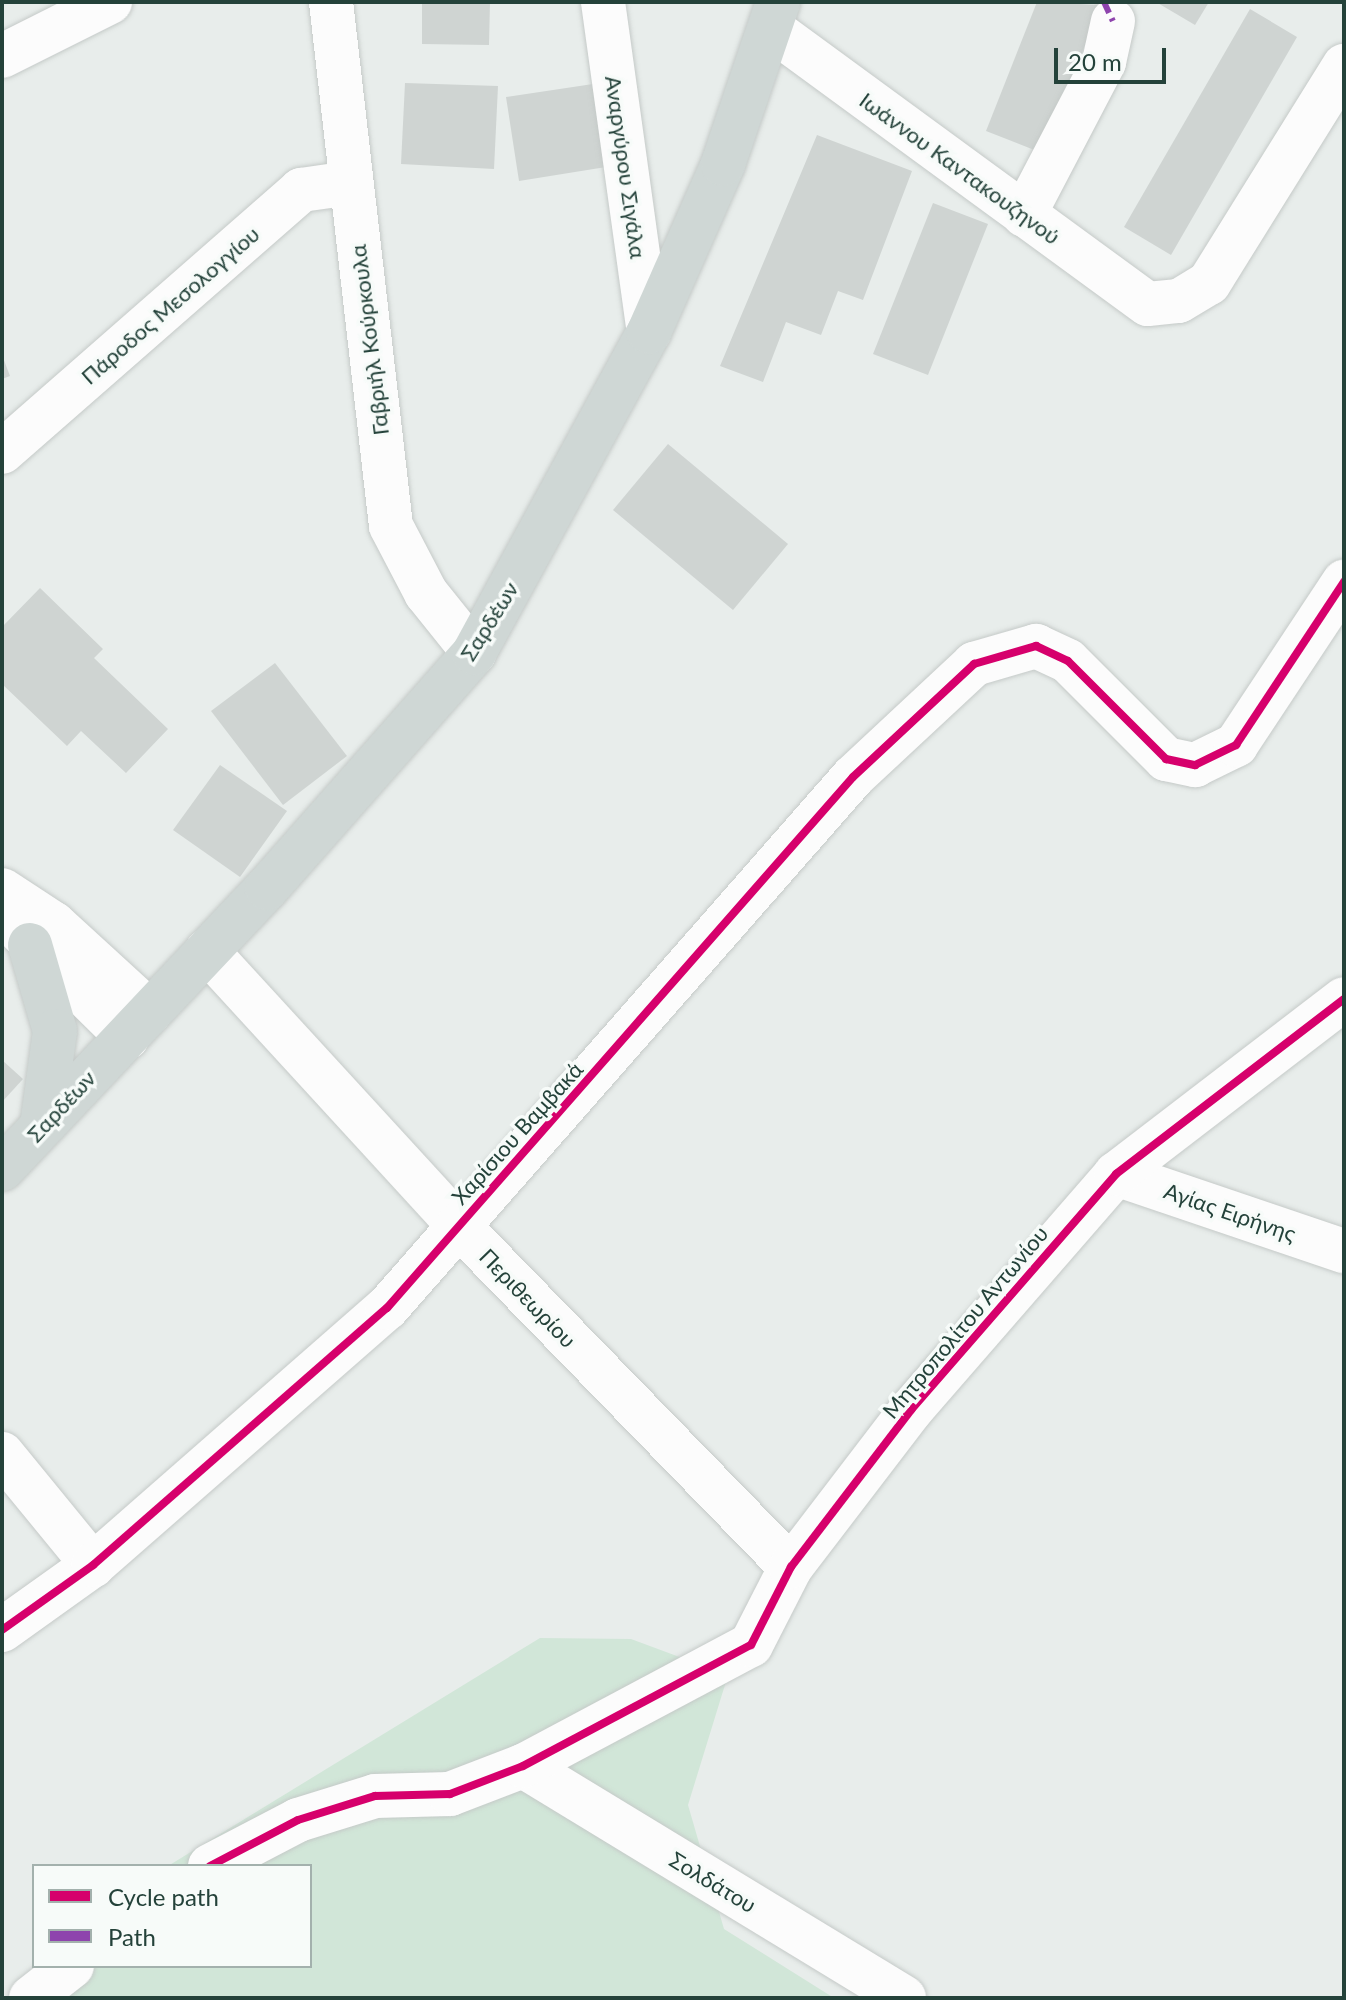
<!DOCTYPE html>
<html>
<head>
<meta charset="utf-8">
<style>
  body { margin:0 }
  #map { position:relative; width:1346px; height:2000px; overflow:hidden; background:#e8edeb; font-family:Lato,sans-serif }
  div>[style] { position:absolute }
  .green>* { inset:0; background:#d1e6d8 }
  .building>* { inset:0; background:#cfd4d2 }
  .roads { filter:drop-shadow(0 0 2px #c5cac8) drop-shadow(0 0 2px #c5cac8) }
  .minor>* { height:44px; margin:-22px; padding:0 22px; transform-origin:22px; border-radius:22px; background:#fcfcfc }
  .tertiary>* { height:44px; margin:-22px; padding:0 22px; transform-origin:22px; border-radius:22px; background:#fcfcfc }
  .primary>* { height:44px; margin:-22px; padding:0 22px; transform-origin:22px; border-radius:22px; background:#cfd7d5 }
  .quiet>* { height:6px; margin-top:-3px; transform-origin:0; background:repeating-linear-gradient(90deg,#8e44ad 0 12px,transparent 0 18px) }
  .cycleway>* { height:8px; margin:-4px; padding:0 4px; transform-origin:4px; border-radius:4px; background:#d6006c }
  span { translate:-50% -50%; white-space:nowrap; text-align:center; line-height:1.15; -webkit-text-stroke:7px #f7fbf9; paint-order:stroke }
  .street-label { font-size:22px; color:#24423a }
  .frame { position:absolute; inset:0; border:4px solid #24423a; pointer-events:none }
  .legend { position:absolute; left:32px; top:1864px; width:280px; height:104px; box-sizing:border-box; background:#f7fbf9; border:2px solid #a3b1ad; margin:0; padding:10px 14px; list-style:none; font-size:24px; color:#24423a }
  .legend li { display:flex; align-items:center; gap:16px; height:40px }
  .legend b { width:40px; border:2px solid #a3b1ad }
  .scale { position:absolute; left:1054px; top:48px; width:112px; height:36px; box-sizing:border-box; border:4px solid #24423a; border-top:0; padding-left:10px; font-size:24px; line-height:28px; white-space:nowrap; color:#24423a; -webkit-text-stroke:6px #f7fbf9; paint-order:stroke }
</style>
</head>
<body>
<div id="map">
  <div class="green">
    <div style="clip-path:polygon(540px 1638px,631px 1639px,728px 1675px,688px 1805px,724px 1929px,834px 1998px,52px 1998px,95px 1966px,310px 1966px,310px 1866px,168px 1866px)"></div>
  </div>
  <div class="building">
    <div style="clip-path:polygon(422px 2px,490px 2px,489px 45px,422px 44px)"></div>
    <div style="clip-path:polygon(1037px 2px,1101px 5px,1042px 153px,986px 131px)"></div>
    <div style="clip-path:polygon(1156px 2px,1209px 2px,1195px 25px)"></div>
    <div style="clip-path:polygon(1250px 9px,1297px 37px,1171px 255px,1124px 227px)"></div>
    <div style="clip-path:polygon(405px 83px,498px 86px,494px 169px,401px 164px)"></div>
    <div style="clip-path:polygon(593px 84px,606px 167px,519px 181px,506px 97px)"></div>
    <div style="clip-path:polygon(817px 135px,912px 171px,863px 300px,838px 291px,821px 335px,786px 322px,763px 382px,720px 366px)"></div>
    <div style="clip-path:polygon(933px 203px,988px 224px,928px 375px,873px 354px)"></div>
    <div style="clip-path:polygon(2px 355px,10px 376px,2px 379px)"></div>
    <div style="clip-path:polygon(668px 444px,788px 544px,733px 610px,613px 510px)"></div>
    <div style="clip-path:polygon(40px 588px,103px 649px,94px 658px,168px 729px,126px 773px,81px 731px,67px 746px,2px 684px,2px 627px)"></div>
    <div style="clip-path:polygon(275px 663px,347px 756px,283px 805px,211px 711px)"></div>
    <div style="clip-path:polygon(220px 765px,287px 811px,240px 877px,173px 830px)"></div>
    <div style="clip-path:polygon(2px 1060px,23px 1079px,2px 1102px)"></div>
  </div>
  <div class="roads">
    <div class="minor">
      <div style="left:331px;top:2px;width:527px;rotate:83.47deg"></div>
      <div style="left:391px;top:526px;width:76px;rotate:62.4deg"></div>
      <div style="left:426px;top:593px;width:77px;rotate:51.3deg"></div>
      <div style="left:603px;top:2px;width:333px;rotate:82.1deg"></div>
      <div style="left:773px;top:30px;width:464px;rotate:36.2deg"></div>
      <div style="left:1148px;top:304px;width:31px;rotate:-6deg"></div>
      <div style="left:1179px;top:301px;width:35px;rotate:-31deg"></div>
      <div style="left:1209px;top:283px;width:256px;rotate:-58.1deg"></div>
      <div style="left:2px;top:56px;width:121px;rotate:-26.6deg"></div>
      <div style="left:1024px;top:215px;width:173px;rotate:-62.4deg"></div>
      <div style="left:1104px;top:62px;width:42px;rotate:-77.6deg"></div>
      <div style="left:2px;top:452px;width:398px;rotate:-41.2deg"></div>
      <div style="left:301px;top:190px;width:49px;rotate:-8.1deg"></div>
      <div style="left:207px;top:951px;width:372px;rotate:47.5deg"></div>
      <div style="left:458px;top:1225px;width:477px;rotate:45.8deg"></div>
      <div style="left:1116px;top:1174px;width:241px;rotate:18.7deg"></div>
      <div style="left:2px;top:1454px;width:144px;rotate:50.7deg"></div>
      <div style="left:2px;top:1630px;width:112px;rotate:-35.5deg"></div>
      <div style="left:93px;top:1565px;width:390px;rotate:-41.2deg"></div>
      <div style="left:387px;top:1308px;width:706px;rotate:-48.73deg"></div>
      <div style="left:853px;top:777px;width:166px;rotate:-43deg"></div>
      <div style="left:974px;top:664px;width:65px;rotate:-16.2deg"></div>
      <div style="left:1036px;top:646px;width:35px;rotate:25deg"></div>
      <div style="left:1068px;top:661px;width:139px;rotate:45deg"></div>
      <div style="left:1166px;top:759px;width:30px;rotate:12deg"></div>
      <div style="left:1195px;top:765px;width:46px;rotate:-26deg"></div>
      <div style="left:1236px;top:745px;width:196px;rotate:-56.5deg"></div>
      <div style="left:523px;top:1766px;width:446px;rotate:31.3deg"></div>
      <div style="left:210px;top:1866px;width:99px;rotate:-27.6deg"></div>
      <div style="left:298px;top:1820px;width:81px;rotate:-17.3deg"></div>
      <div style="left:375px;top:1796px;width:75px;rotate:-1.5deg"></div>
      <div style="left:450px;top:1794px;width:78px;rotate:-21deg"></div>
      <div style="left:523px;top:1766px;width:258px;rotate:-28deg"></div>
      <div style="left:751px;top:1645px;width:88px;rotate:-62.9deg"></div>
      <div style="left:791px;top:1567px;width:198px;rotate:-52.6deg"></div>
      <div style="left:911px;top:1410px;width:313px;rotate:-49deg"></div>
      <div style="left:1116px;top:1174px;width:287px;rotate:-37.5deg"></div>
      <div style="left:31px;top:1998px;width:52px;rotate:-38deg"></div>
    </div>
    <div class="tertiary">
      <div style="left:2px;top:890px;width:62px;rotate:33.2deg"></div>
      <div style="left:54px;top:924px;width:130px;rotate:42.5deg"></div>
      <div style="left:20px;top:931px;width:151px;rotate:44.7deg"></div>
    </div>
    <div class="primary">
      <div style="left:30px;top:945px;width:90px;rotate:73.8deg"></div>
      <div style="left:55px;top:1031px;width:96px;rotate:97.8deg"></div>
      <div style="left:2px;top:1169px;width:386px;rotate:-46.7deg"></div>
      <div style="left:267px;top:888px;width:313px;rotate:-48.6deg"></div>
      <div style="left:474px;top:653px;width:366px;rotate:-61.4deg"></div>
      <div style="left:649px;top:332px;width:184px;rotate:-66.2deg"></div>
      <div style="left:723px;top:164px;width:171px;rotate:-71.2deg"></div>
    </div>
  </div>
  <div class="quiet">
    <div style="left:1104px;top:2px;width:21px;rotate:65deg"></div>
  </div>
  <div class="cycleway">
    <div style="left:2px;top:1630px;width:112px;rotate:-35.5deg"></div>
    <div style="left:93px;top:1565px;width:390px;rotate:-41.2deg"></div>
    <div style="left:387px;top:1308px;width:706px;rotate:-48.73deg"></div>
    <div style="left:853px;top:777px;width:166px;rotate:-43deg"></div>
    <div style="left:974px;top:664px;width:65px;rotate:-16.2deg"></div>
    <div style="left:1036px;top:646px;width:35px;rotate:25deg"></div>
    <div style="left:1068px;top:661px;width:139px;rotate:45deg"></div>
    <div style="left:1166px;top:759px;width:30px;rotate:12deg"></div>
    <div style="left:1195px;top:765px;width:46px;rotate:-26deg"></div>
    <div style="left:1236px;top:745px;width:196px;rotate:-56.5deg"></div>
    <div style="left:210px;top:1866px;width:99px;rotate:-27.6deg"></div>
    <div style="left:298px;top:1820px;width:81px;rotate:-17.3deg"></div>
    <div style="left:375px;top:1796px;width:75px;rotate:-1.5deg"></div>
    <div style="left:450px;top:1794px;width:78px;rotate:-21deg"></div>
    <div style="left:523px;top:1766px;width:258px;rotate:-28deg"></div>
    <div style="left:751px;top:1645px;width:88px;rotate:-62.9deg"></div>
    <div style="left:791px;top:1567px;width:198px;rotate:-52.6deg"></div>
    <div style="left:911px;top:1410px;width:313px;rotate:-49deg"></div>
    <div style="left:1116px;top:1174px;width:287px;rotate:-37.5deg"></div>
  </div>
  <div class="street-label">
    <span style="left:626px;top:167px;rotate:82deg">Αναργύρου Σιγάλα</span>
    <span style="left:960px;top:168px;rotate:36deg">Ιωάννου Καντακουζηνού</span>
    <span style="left:170px;top:305px;rotate:-41deg">Πάροδος Μεσολογγίου</span>
    <span style="left:369px;top:340px;rotate:-97deg">Γαβριήλ Κούρκουλα</span>
    <span style="left:489px;top:621px;rotate:-58deg">Σαρδέων</span>
    <span style="left:61px;top:1106px;rotate:-47deg">Σαρδέων</span>
    <span style="left:517px;top:1133px;rotate:-48deg">Χαρίσιου Βαμβακά</span>
    <span style="left:1230px;top:1212px;rotate:19deg">Αγίας Ειρήνης</span>
    <span style="left:528px;top:1298px;rotate:46deg">Περιθεωρίου</span>
    <span style="left:965px;top:1322px;rotate:-50deg">Μητροπολίτου Αντωνίου</span>
    <span style="left:713px;top:1882px;rotate:31deg">Σολδάτου</span>
  </div>
  <div class="frame"></div>
  <ul class="legend">
  <li><b style="height:10px;background:#d6006c"></b>Cycle path</li>
  <li><b style="height:10px;background:#8e44ad"></b>Path</li>
  </ul>
  <div class="scale">20 m</div>
</div>
</body>
</html>
